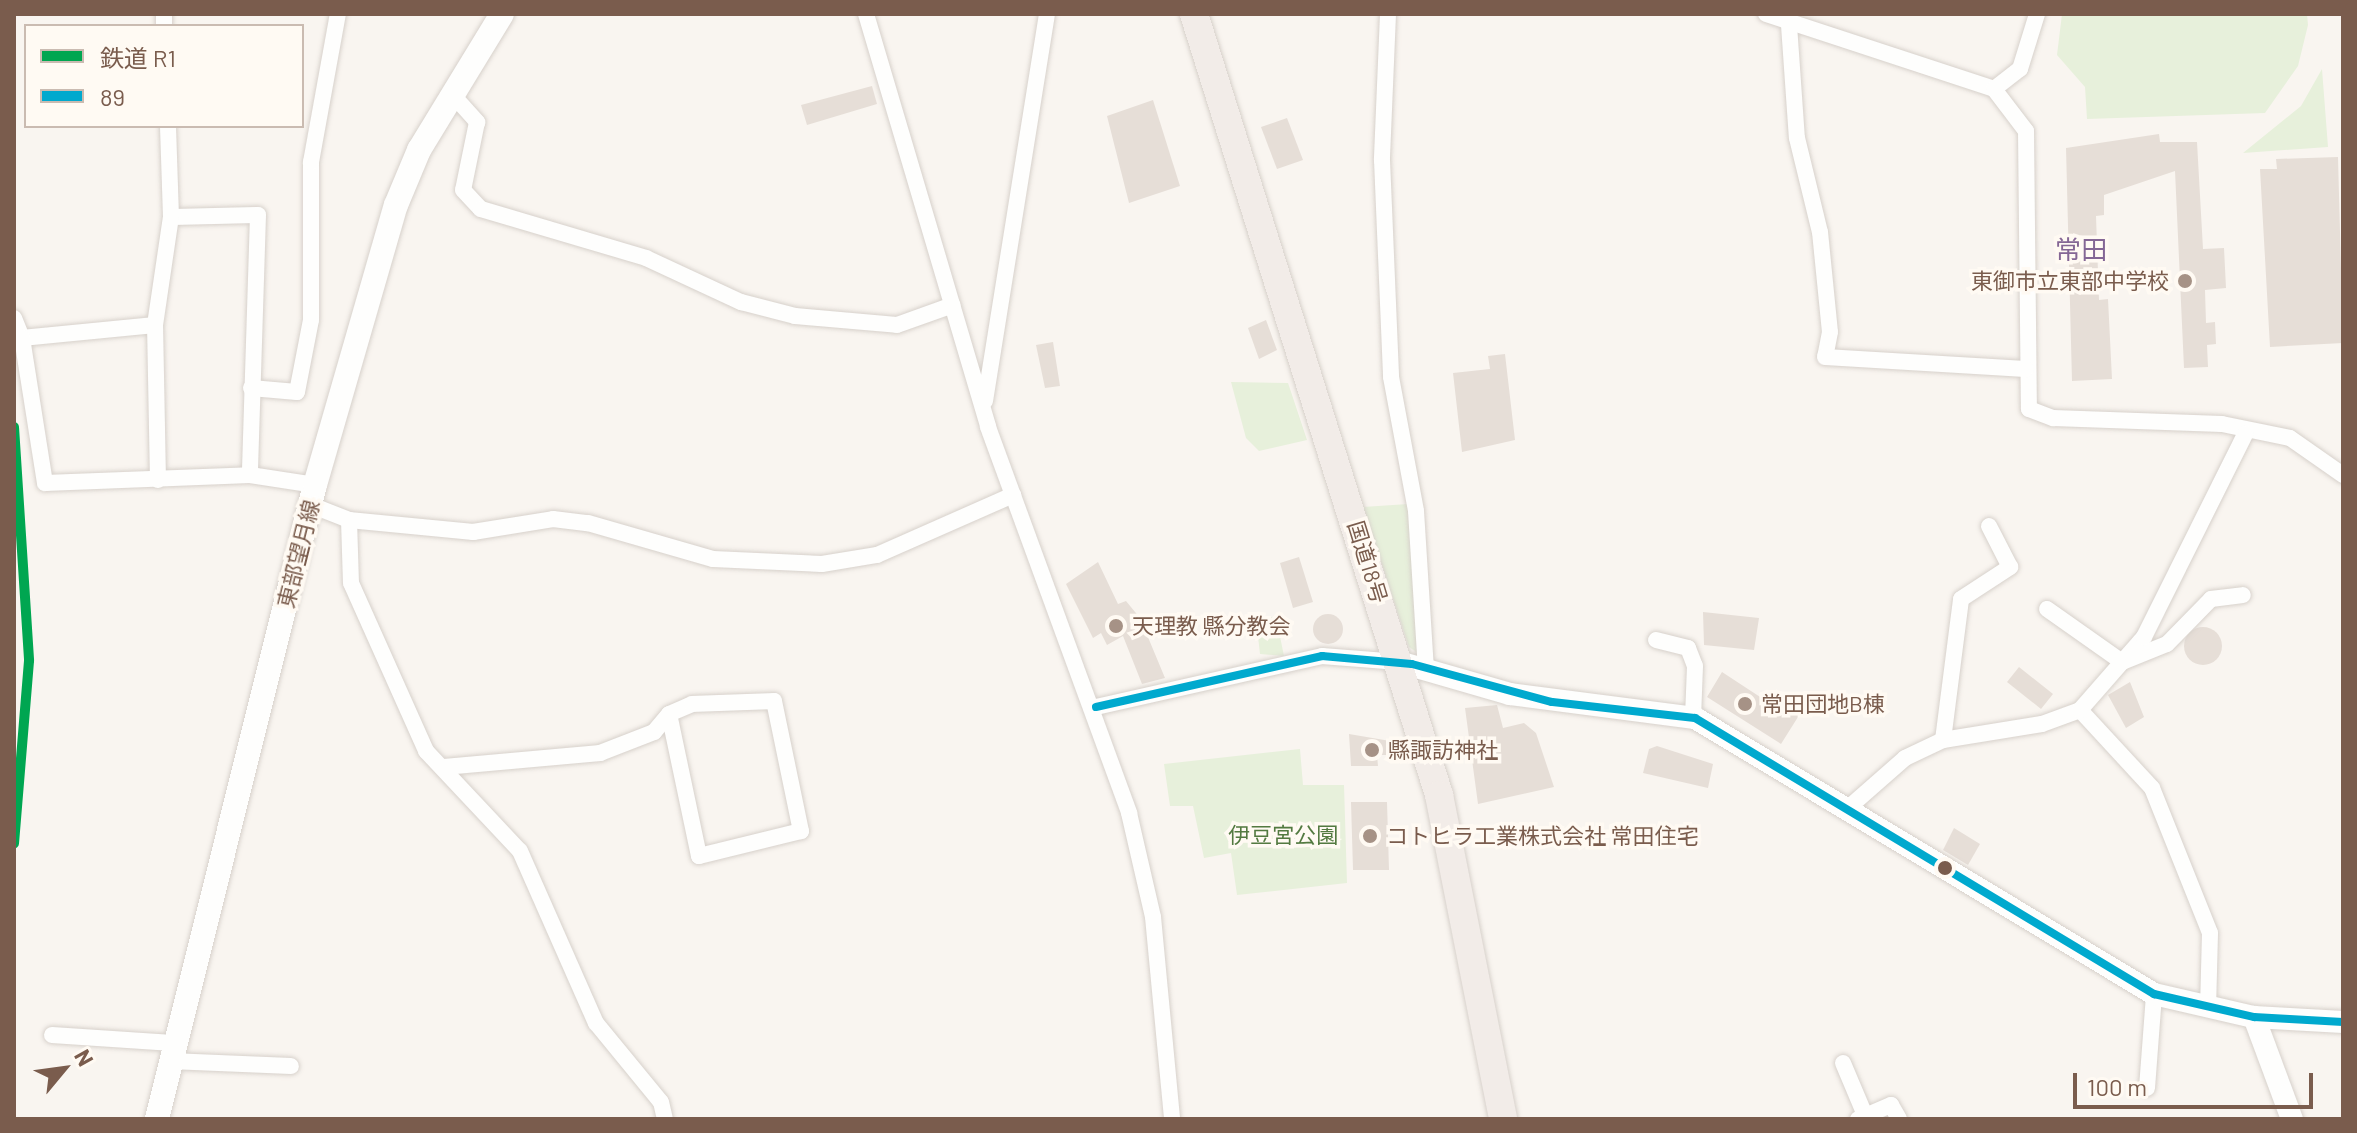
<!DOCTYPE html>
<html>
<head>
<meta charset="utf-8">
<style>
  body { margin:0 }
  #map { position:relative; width:2357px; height:1133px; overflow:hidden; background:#f9f5f0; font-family:Barlow,"Noto Sans JP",sans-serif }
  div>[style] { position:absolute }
  .green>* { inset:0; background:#e7f0db }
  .building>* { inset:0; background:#e6ded7 }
  .round { border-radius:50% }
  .roads { filter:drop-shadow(0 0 2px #d7d1cb) drop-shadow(0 0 2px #d7d1cb) }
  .minor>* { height:16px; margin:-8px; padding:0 8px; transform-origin:8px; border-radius:8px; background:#fefefd }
  .tertiary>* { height:22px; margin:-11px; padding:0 11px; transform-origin:11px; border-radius:11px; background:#fefefd }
  .secondary>* { height:24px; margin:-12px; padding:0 12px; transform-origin:12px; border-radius:12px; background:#fefefd }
  .trunk>* { height:28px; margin:-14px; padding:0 14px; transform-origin:14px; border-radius:14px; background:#f2ece8 }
  .bus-1>* { height:8px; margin:-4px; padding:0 4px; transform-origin:4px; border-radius:4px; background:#00a9ce }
  .rail-1>* { height:10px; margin:-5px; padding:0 5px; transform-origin:5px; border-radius:5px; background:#00a651 }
  .dots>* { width:22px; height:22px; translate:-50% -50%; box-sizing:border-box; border:4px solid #fffaf3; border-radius:50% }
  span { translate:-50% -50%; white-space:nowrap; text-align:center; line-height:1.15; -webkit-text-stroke:7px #fffaf3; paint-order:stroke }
  .poi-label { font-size:22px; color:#7a5c4d }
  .right { translate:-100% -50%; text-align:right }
  .left { translate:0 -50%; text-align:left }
  .street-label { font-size:22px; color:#7a5c4d }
  .park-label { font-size:22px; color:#537a41 }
  .quarter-label { font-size:26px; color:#846695 }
  .frame { position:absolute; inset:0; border:16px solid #7a5c4d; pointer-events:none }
  .legend { position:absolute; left:24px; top:24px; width:280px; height:104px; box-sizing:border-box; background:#fffaf3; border:2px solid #cabbb1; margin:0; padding:10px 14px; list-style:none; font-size:24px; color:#7a5c4d }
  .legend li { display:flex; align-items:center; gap:16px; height:40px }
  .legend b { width:40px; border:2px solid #cabbb1 }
  .north { position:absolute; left:24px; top:1029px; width:80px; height:80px; -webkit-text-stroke:6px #fffaf3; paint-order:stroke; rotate:61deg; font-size:22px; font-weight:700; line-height:32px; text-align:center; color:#7a5c4d }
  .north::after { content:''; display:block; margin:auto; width:28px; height:36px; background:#7a5c4d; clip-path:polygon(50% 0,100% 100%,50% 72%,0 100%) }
  .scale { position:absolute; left:2073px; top:1073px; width:240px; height:36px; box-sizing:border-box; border:4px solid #7a5c4d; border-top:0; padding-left:10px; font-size:24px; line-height:28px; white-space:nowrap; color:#7a5c4d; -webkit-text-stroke:6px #fffaf3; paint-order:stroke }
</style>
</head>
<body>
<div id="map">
  <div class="green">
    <div style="clip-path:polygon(2062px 14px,2307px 14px,2308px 25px,2298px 66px,2265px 113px,2087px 119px,2085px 87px,2057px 55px)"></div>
    <div style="clip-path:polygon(2322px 69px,2328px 147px,2243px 153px,2301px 106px)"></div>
    <div style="clip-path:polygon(1231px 382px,1288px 383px,1307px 440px,1259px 451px,1246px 438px)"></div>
    <div style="clip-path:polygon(1408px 504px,1418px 653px,1409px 647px,1363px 507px)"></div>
    <div style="clip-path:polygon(1276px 617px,1284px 656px,1260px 654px,1256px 619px)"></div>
    <div style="clip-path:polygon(1300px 749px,1303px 785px,1344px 785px,1347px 883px,1237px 895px,1231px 853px,1204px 858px,1193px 806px,1170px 806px,1164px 764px)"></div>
  </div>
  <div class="building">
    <div style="clip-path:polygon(872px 86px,877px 104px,807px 125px,801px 105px)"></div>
    <div style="clip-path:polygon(1153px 100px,1180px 186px,1129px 203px,1107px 116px)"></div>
    <div style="clip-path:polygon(1287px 118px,1303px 160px,1277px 169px,1261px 127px)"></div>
    <div style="clip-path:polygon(2159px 134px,2160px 142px,2197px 142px,2203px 249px,2224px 248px,2226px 288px,2205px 290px,2206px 323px,2215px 322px,2216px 344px,2207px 345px,2208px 367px,2184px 368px,2175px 171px,2104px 195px,2104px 215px,2096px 216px,2099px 300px,2108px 299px,2112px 379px,2072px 381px,2066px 148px)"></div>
    <div style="clip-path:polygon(2338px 157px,2343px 343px,2270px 347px,2260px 169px,2277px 169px,2276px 159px)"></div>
    <div style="clip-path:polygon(1266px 320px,1277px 350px,1259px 359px,1248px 328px)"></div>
    <div style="clip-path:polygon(1053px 342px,1060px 386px,1045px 388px,1036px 345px)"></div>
    <div style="clip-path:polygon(1505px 354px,1515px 440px,1462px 452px,1453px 373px,1490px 369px,1488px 356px)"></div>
    <div style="clip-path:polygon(1299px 557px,1313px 602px,1293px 608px,1280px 563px)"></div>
    <div style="clip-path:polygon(1098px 562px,1118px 604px,1126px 601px,1140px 618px,1165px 678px,1142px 684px,1123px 636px,1107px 645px,1101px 633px,1093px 638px,1066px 584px)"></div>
    <div style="clip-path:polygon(1703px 612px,1759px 618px,1754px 650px,1704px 645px)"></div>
    <div class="round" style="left:1313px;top:614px;width:30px;height:30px"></div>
    <div class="round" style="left:2184px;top:627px;width:38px;height:38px"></div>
    <div style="clip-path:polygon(2019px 667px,2053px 694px,2041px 709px,2007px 682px)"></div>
    <div style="clip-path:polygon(1722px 672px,1780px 710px,1787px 699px,1803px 709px,1781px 744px,1707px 697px)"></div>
    <div style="clip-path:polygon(2130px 682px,2144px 717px,2126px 728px,2108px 695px)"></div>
    <div style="clip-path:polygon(1497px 705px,1503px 728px,1524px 723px,1536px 733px,1554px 787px,1478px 804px,1465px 708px)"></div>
    <div style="clip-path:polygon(1349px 734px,1396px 742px,1396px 755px,1377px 755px,1378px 766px,1351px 766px)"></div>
    <div style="clip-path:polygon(1657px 746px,1713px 764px,1708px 788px,1643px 773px,1649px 749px)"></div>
    <div style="clip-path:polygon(1351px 802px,1387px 802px,1389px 870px,1353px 870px)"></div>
    <div style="clip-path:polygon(1954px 828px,1980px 844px,1968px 865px,1943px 850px)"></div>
  </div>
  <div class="roads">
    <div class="minor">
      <div style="left:164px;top:14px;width:12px;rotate:90deg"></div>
      <div style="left:866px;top:14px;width:431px;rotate:73.5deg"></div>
      <div style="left:988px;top:427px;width:411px;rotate:69.9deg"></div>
      <div style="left:1129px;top:813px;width:107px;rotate:77deg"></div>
      <div style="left:1153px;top:917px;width:203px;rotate:84.6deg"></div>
      <div style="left:1388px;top:14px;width:146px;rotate:92.4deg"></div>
      <div style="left:1382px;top:160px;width:217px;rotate:87.6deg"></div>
      <div style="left:1391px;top:377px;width:136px;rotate:79.4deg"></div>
      <div style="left:1416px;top:511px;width:158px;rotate:86.4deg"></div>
      <div style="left:1766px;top:14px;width:240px;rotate:18.2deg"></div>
      <div style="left:1994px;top:89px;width:53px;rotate:52.7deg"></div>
      <div style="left:2026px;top:131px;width:278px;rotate:89.4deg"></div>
      <div style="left:2029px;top:409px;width:26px;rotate:21deg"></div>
      <div style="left:2053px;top:418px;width:169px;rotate:2deg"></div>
      <div style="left:2222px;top:424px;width:69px;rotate:11.6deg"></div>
      <div style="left:2290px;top:438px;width:65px;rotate:34.9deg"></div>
      <div style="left:1789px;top:25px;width:113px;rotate:86deg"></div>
      <div style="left:1797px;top:138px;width:97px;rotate:76.3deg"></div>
      <div style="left:1820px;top:232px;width:100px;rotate:84.3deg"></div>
      <div style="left:1830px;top:332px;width:25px;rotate:101deg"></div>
      <div style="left:1825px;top:357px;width:201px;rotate:3.4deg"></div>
      <div style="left:1994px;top:89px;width:33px;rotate:-38deg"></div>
      <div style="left:2020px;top:69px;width:58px;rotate:-72.8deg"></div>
      <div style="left:452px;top:94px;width:38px;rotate:48deg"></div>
      <div style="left:477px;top:122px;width:69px;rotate:101.6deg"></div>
      <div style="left:463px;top:190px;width:26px;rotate:47deg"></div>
      <div style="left:481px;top:209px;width:172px;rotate:16.5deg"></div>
      <div style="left:646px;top:258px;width:105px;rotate:24.9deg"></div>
      <div style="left:741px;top:302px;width:56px;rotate:14.5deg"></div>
      <div style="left:795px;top:316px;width:102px;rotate:5deg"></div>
      <div style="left:897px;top:325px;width:59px;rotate:-19.7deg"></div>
      <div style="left:171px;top:217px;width:87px;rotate:-1.3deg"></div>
      <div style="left:258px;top:215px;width:260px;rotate:91.8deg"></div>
      <div style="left:14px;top:318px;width:22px;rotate:68deg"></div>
      <div style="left:155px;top:325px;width:134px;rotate:174.4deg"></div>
      <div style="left:22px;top:338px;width:147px;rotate:81deg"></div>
      <div style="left:45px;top:483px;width:205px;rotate:-2.2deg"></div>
      <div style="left:250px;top:475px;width:66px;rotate:8.7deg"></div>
      <div style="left:251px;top:388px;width:46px;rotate:5deg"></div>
      <div style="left:297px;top:392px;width:73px;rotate:-79deg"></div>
      <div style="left:311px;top:320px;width:158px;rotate:-90deg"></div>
      <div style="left:311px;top:162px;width:150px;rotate:-79.7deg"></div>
      <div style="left:985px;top:401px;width:392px;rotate:-80.9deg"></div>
      <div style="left:158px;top:480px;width:155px;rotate:-91.1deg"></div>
      <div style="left:155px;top:325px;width:109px;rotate:-81.6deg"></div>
      <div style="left:171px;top:217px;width:91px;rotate:-91.9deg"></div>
      <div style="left:311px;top:505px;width:41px;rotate:21.5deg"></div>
      <div style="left:349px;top:520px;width:125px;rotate:5.5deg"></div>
      <div style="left:473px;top:532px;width:81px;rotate:-9.2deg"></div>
      <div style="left:553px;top:519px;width:35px;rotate:7deg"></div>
      <div style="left:588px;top:523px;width:130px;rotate:16.1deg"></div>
      <div style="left:713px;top:559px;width:109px;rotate:2.6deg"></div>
      <div style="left:822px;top:564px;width:56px;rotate:-9.3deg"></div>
      <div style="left:877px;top:555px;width:149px;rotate:-23.8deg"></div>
      <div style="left:349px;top:520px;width:63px;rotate:88.2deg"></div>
      <div style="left:351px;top:583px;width:184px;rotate:65.9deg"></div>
      <div style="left:426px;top:751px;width:137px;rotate:46.8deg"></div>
      <div style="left:520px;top:851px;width:188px;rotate:66.2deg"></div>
      <div style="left:596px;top:1023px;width:102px;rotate:50.6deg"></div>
      <div style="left:661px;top:1102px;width:17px;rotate:77deg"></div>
      <div style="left:2047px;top:609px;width:92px;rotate:35.2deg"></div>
      <div style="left:2122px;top:662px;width:48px;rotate:-21.8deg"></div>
      <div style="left:2167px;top:644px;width:63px;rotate:-45.6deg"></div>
      <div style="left:2211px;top:599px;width:32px;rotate:-7deg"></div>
      <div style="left:1656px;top:640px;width:33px;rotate:14deg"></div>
      <div style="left:1688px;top:648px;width:19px;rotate:69deg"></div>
      <div style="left:1695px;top:666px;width:51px;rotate:92.2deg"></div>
      <div style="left:1096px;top:707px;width:232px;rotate:-12.7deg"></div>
      <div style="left:1322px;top:656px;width:77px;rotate:4.5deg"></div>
      <div style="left:2080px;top:710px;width:106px;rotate:47.3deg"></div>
      <div style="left:2152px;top:788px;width:156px;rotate:68.2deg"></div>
      <div style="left:2210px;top:933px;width:75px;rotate:91.5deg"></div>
      <div style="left:1943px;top:740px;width:142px;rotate:-82.7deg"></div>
      <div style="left:1961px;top:599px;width:59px;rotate:-33.1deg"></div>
      <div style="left:2010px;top:567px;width:46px;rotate:-117.1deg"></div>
      <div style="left:444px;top:767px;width:157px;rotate:-5.1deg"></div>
      <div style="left:600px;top:753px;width:58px;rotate:-21.3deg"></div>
      <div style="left:654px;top:732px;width:23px;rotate:-50deg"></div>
      <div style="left:669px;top:714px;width:25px;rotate:-23deg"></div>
      <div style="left:692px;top:704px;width:82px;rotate:-2.1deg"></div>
      <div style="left:774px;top:701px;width:133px;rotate:78.3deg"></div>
      <div style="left:801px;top:831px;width:105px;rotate:166.2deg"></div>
      <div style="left:699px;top:856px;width:145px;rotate:-101.9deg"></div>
      <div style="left:1847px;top:809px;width:77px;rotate:-41.3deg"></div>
      <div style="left:1905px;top:758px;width:42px;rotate:-25.3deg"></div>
      <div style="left:1943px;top:740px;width:100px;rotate:-9.2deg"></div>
      <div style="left:2042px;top:724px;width:40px;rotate:-20.2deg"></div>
      <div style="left:2080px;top:710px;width:97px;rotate:-48.8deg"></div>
      <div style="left:2144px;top:637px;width:227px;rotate:-63.5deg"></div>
      <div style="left:52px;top:1035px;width:121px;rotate:3.8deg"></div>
      <div style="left:170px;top:1061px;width:121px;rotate:2.4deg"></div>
      <div style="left:1843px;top:1063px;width:56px;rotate:67.1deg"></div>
      <div style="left:2147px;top:1088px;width:94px;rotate:-85.7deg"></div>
      <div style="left:1858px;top:1119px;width:36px;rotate:-23deg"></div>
      <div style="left:1891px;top:1105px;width:16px;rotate:60deg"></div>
    </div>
    <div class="tertiary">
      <div style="left:1399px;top:662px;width:116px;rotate:16.1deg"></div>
      <div style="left:1510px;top:694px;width:187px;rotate:7.4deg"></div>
      <div style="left:1695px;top:718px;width:536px;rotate:31.02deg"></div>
      <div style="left:2154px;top:994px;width:103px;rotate:13deg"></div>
      <div style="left:2254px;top:1017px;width:89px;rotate:3.2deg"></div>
      <div style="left:2254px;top:1017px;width:109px;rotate:69.6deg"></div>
    </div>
    <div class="secondary">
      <div style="left:157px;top:1119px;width:653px;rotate:-76.01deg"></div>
      <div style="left:315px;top:485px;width:291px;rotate:-73.9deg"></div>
      <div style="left:396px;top:205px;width:60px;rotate:-67.3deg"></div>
      <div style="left:419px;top:150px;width:159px;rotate:-58.6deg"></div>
    </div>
    <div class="trunk">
      <div style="left:1194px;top:14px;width:819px;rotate:72.58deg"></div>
      <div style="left:1439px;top:795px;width:330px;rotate:78.8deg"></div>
    </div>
  </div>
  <div class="bus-1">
    <div style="left:1096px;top:707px;width:232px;rotate:-12.7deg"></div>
    <div style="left:1322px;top:656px;width:90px;rotate:5.1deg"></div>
    <div style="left:1412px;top:664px;width:145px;rotate:15.2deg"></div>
    <div style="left:1552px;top:702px;width:144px;rotate:6.4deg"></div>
    <div style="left:1695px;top:718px;width:536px;rotate:31.02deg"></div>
    <div style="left:2154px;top:994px;width:103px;rotate:13deg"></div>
    <div style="left:2254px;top:1017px;width:89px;rotate:3.2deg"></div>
  </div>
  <div class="rail-1">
    <div style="left:14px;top:427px;width:234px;rotate:86.3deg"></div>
    <div style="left:29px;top:661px;width:183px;rotate:94.7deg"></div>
  </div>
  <div class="dots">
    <div style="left:2185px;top:281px;background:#a69286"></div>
    <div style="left:1116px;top:626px;background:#a69286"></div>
    <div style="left:1745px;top:704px;background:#a69286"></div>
    <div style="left:1372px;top:750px;background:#a69286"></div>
    <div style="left:1370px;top:836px;background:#a69286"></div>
    <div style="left:1945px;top:868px;background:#7a5c4d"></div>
  </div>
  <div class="poi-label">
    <span class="right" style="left:2169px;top:281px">東御市立東部中学校</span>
    <span class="left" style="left:1132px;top:626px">天理教 縣分教会</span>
    <span class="left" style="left:1761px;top:704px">常田団地B棟</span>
    <span class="left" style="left:1388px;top:750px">縣諏訪神社</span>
    <span class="left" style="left:1386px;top:836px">コトヒラ工業株式会社 常田住宅</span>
  </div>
  <div class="street-label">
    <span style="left:298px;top:554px;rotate:-76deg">東部望月線</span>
    <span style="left:1368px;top:562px;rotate:73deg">国道18号</span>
  </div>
  <div class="park-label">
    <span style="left:1283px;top:835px">伊豆宮公園</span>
  </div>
  <div class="quarter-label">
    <span style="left:2081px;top:249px">常田</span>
  </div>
  <div class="frame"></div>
  <ul class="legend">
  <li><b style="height:10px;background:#00a651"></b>鉄道 R1</li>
  <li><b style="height:10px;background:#00a9ce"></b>89</li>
  </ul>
  <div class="north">N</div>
  <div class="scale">100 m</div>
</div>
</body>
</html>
